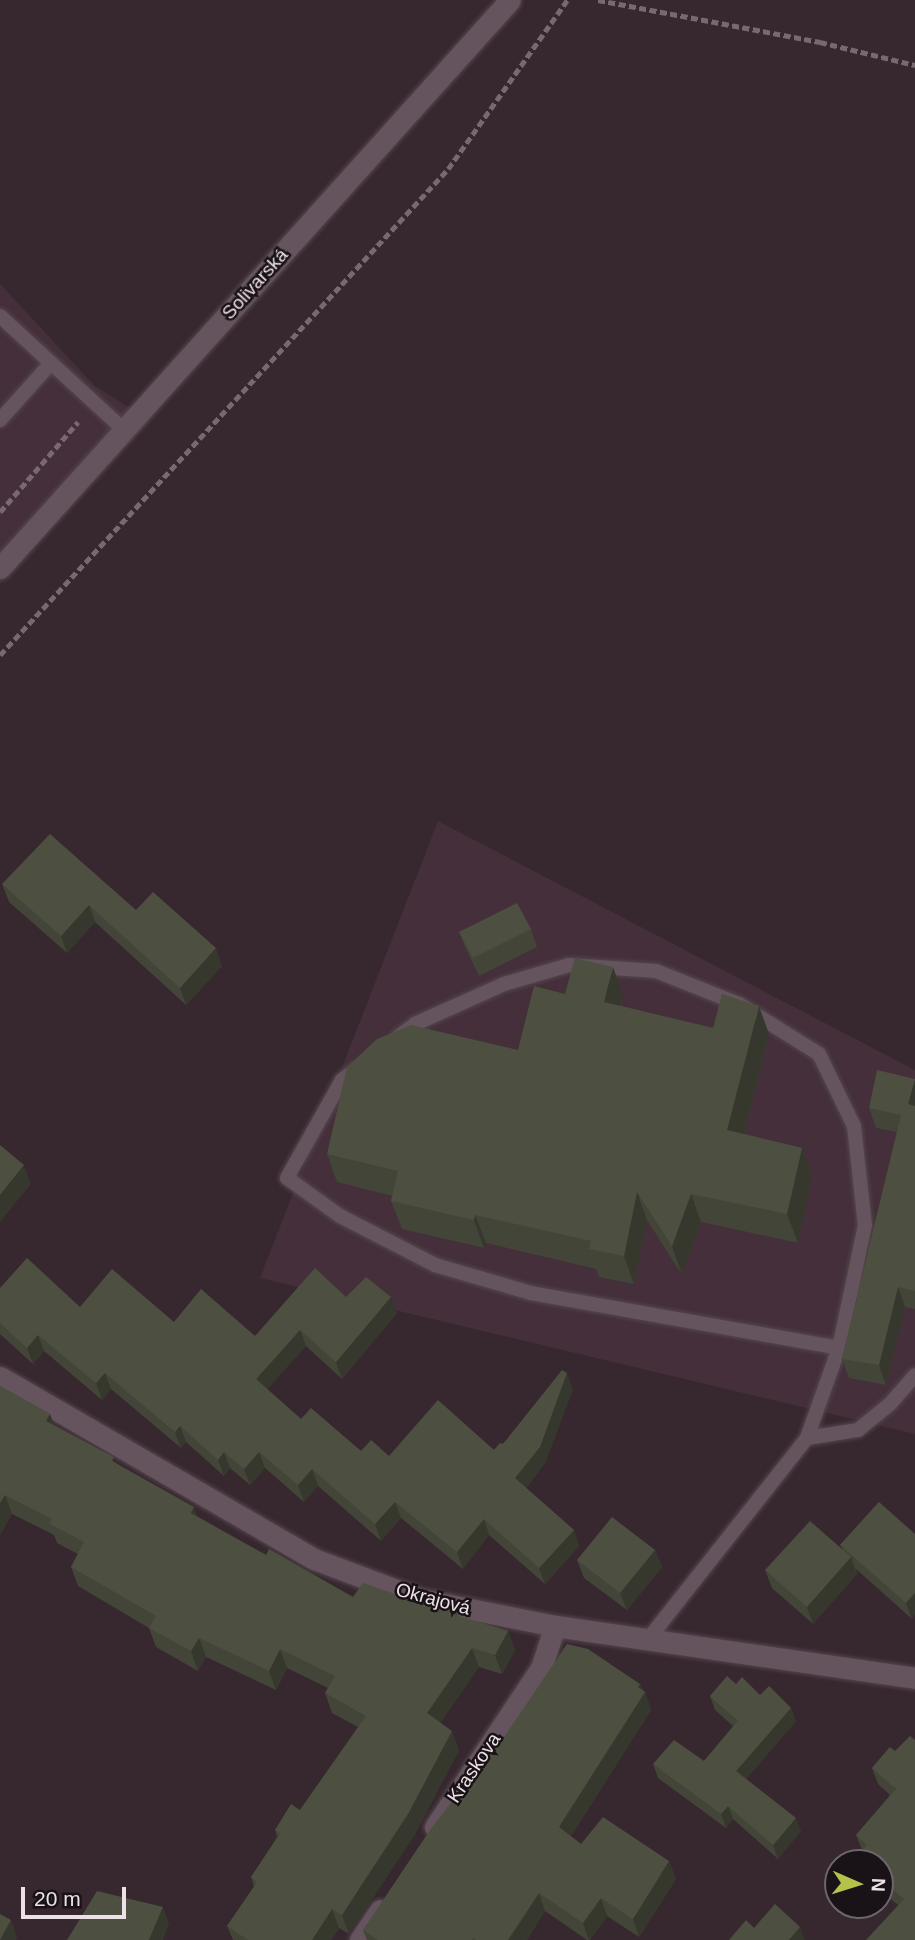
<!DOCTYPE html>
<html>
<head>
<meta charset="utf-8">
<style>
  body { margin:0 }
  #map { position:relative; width:915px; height:1940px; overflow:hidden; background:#37272f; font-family:Arial,sans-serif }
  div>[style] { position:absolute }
  .built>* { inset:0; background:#442f3a }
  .path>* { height:4.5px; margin-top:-2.25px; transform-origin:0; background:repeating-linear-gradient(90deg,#786970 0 7px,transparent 0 10.5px) }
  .roads { filter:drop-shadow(0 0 2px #54464d) drop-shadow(0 0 2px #54464d) }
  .lane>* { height:14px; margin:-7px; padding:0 7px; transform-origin:7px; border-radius:7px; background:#65545d }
  .street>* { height:21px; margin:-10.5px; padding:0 10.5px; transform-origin:10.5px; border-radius:10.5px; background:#65545d }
  .secondary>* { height:21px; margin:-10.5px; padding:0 10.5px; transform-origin:10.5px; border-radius:10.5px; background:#65545d }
  .wall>* { inset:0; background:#424537 }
  .shaded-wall>* { inset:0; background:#36382d }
  .building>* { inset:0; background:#4d5040 }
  span { translate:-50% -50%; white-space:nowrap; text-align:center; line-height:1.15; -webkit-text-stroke:5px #191216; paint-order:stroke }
  .street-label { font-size:19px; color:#ece1e6 }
  .north { position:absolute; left:824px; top:1849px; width:70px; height:70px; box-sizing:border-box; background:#191216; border:2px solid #6d6569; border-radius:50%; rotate:93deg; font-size:19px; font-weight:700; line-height:28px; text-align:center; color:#ece1e6 }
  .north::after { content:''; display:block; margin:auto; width:24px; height:32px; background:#b4c24a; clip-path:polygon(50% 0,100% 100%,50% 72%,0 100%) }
  .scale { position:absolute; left:21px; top:1887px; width:105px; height:32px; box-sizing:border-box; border:4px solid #ece1e6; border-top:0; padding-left:9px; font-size:21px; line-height:24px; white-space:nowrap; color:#ece1e6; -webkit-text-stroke:5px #191216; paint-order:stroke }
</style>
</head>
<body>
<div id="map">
  <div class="built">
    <div style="clip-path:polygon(0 284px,94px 385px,150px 421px,0 584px)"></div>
    <div style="clip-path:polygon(438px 821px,915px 1070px,915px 1434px,260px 1278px)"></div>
  </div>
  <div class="path">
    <div style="left:598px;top:0;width:226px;rotate:10.7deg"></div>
    <div style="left:820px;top:42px;width:98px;rotate:13.6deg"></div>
    <div style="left:0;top:512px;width:119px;rotate:-49.1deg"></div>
    <div style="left:0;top:655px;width:661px;rotate:-47.33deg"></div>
    <div style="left:448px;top:169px;width:207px;rotate:-54.8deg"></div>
  </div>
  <div class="roads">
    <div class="lane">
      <div style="left:0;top:316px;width:168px;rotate:42.6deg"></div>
      <div style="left:0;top:420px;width:76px;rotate:-48.2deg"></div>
      <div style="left:398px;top:1037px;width:21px;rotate:-37deg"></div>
      <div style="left:415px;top:1024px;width:98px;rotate:-24.2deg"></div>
      <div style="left:504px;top:984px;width:68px;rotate:-16.3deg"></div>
      <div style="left:569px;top:965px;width:87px;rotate:3.9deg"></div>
      <div style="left:656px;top:971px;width:89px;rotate:21.7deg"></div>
      <div style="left:739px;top:1004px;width:94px;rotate:32deg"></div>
      <div style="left:819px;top:1054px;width:80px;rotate:64.1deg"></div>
      <div style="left:854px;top:1126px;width:100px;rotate:83.7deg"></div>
      <div style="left:865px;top:1225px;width:126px;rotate:101.9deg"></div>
      <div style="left:839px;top:1348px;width:96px;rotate:109.6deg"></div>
      <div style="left:807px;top:1438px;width:253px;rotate:128.3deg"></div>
      <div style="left:357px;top:1069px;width:19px;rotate:144deg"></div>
      <div style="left:342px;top:1080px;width:112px;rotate:119.3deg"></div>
      <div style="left:287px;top:1178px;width:65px;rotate:35.6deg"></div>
      <div style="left:340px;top:1216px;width:107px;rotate:27.3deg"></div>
      <div style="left:435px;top:1265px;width:100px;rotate:16.3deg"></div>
      <div style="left:531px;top:1293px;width:313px;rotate:10.1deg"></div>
      <div style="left:807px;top:1438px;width:52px;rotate:-8.9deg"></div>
      <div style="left:858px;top:1430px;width:41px;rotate:-39.1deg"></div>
      <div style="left:890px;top:1404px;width:38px;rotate:-49deg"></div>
    </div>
    <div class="street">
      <div style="left:0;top:1377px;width:363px;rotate:30.1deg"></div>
      <div style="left:314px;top:1559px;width:113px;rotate:20.7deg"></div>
      <div style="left:420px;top:1599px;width:138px;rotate:11.3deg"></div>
      <div style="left:555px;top:1626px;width:364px;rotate:8.2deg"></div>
      <div style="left:435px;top:1827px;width:191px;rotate:-56.3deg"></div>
      <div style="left:541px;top:1668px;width:44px;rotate:-71.6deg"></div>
      <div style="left:360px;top:1940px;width:36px;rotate:-56deg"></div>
    </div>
    <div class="secondary">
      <div style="left:0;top:568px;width:763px;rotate:-48.08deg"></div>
    </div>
  </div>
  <div class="wall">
    <div style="clip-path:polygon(2px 884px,136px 910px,222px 966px,186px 1005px,95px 922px,67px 953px,9px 902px)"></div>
    <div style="clip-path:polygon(531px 929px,537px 947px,479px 976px,466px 949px,459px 932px)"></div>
    <div style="clip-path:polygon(565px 994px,623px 995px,621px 1006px,713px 1028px,769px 1034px,744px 1134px,802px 1148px,812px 1176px,798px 1243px,701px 1222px,682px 1275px,647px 1220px,634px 1284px,599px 1277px,596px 1269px,486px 1243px,484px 1248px,402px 1229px,391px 1201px,392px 1196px,337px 1182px,327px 1154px,518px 1050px)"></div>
    <div style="clip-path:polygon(915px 1079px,915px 1309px,905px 1307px,886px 1385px,849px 1378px,842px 1359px,897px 1132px,876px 1128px,869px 1108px)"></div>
    <div style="clip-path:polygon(0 1288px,80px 1307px,255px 1336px,346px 1297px,397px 1313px,342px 1379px,306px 1346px,267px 1389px,301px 1419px,361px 1451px,389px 1456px,494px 1450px,573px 1389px,545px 1463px,526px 1488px,574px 1530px,579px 1546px,545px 1584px,489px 1535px,463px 1569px,401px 1518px,381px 1541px,318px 1486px,304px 1502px,265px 1468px,250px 1485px,230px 1468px,224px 1476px,186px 1442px,181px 1448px,111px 1389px,102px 1400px,44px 1351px,33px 1364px,0 1334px)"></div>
    <div style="clip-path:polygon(0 1386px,50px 1414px,54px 1425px,116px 1463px,198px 1518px,266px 1555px,353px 1597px,415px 1601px,457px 1611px,458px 1616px,508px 1631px,515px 1650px,502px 1674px,479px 1667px,440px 1723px,459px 1750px,415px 1834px,349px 1934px,339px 1928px,331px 1940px,233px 1940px,227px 1926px,254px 1887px,251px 1877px,277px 1837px,275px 1830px,300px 1810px,358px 1727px,332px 1713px,325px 1693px,328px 1688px,287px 1668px,276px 1690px,206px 1657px,198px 1671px,156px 1647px,149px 1628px,78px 1586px,71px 1567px,78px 1554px,57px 1543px,54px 1535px,12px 1514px,0 1535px)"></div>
    <div style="clip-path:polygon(879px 1502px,912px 1619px,856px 1569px,857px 1574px,813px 1624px,772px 1588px,765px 1570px,842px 1549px,840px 1545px)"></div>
    <div style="clip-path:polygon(655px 1550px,662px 1567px,627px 1610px,584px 1578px,577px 1560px)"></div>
    <div style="clip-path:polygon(640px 1684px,643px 1690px,645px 1692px,651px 1710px,571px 1836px,581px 1844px,669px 1861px,676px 1879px,639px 1937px,607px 1916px,590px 1940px,587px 1940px,545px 1911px,527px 1940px,367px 1940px,363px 1930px,490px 1758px)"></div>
    <div style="clip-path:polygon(736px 1684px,760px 1695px,796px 1721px,746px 1779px,801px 1831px,778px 1859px,733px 1819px,726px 1828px,658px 1778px,653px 1764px,704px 1761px,733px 1726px,715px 1710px,710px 1696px)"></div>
    <div style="clip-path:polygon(890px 1747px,915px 1940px,898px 1905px,880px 1890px,880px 1863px,858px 1863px,856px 1858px,862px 1850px,856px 1835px,890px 1795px,878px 1784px,872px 1768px)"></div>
  </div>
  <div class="shaded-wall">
    <div style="clip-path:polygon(89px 905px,95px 922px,67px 953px,61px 936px)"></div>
    <div style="clip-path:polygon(216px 948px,222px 966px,186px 1005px,180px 988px)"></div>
    <div style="clip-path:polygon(613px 967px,623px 995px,615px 1030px,604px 1002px)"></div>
    <div style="clip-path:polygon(759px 1006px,769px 1034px,738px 1158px,727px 1130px)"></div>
    <div style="clip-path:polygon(915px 1079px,915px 1122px,908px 1104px)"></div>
    <div style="clip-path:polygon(802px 1148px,812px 1176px,798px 1243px,787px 1214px)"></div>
    <div style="clip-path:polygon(24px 1165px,31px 1184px,0 1222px,0 1195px)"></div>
    <div style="clip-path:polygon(637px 1192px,647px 1220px,634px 1284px,624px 1256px)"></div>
    <div style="clip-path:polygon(691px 1194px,701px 1222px,682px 1275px,672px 1246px)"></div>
    <div style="clip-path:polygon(475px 1215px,486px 1243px,484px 1248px,474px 1220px)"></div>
    <div style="clip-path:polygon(898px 1287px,905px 1307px,886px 1385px,879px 1365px)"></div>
    <div style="clip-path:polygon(391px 1297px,397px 1313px,342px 1379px,336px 1362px)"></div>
    <div style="clip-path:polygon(300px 1330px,306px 1346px,262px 1395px,256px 1379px)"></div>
    <div style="clip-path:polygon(38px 1335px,44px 1351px,33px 1364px,27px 1348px)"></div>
    <div style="clip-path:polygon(105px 1373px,111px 1389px,102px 1400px,96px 1383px)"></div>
    <div style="clip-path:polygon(567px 1373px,573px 1389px,545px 1463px,521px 1494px,515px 1478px)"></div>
    <div style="clip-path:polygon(50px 1414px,57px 1434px,46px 1421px)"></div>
    <div style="clip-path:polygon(180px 1426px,186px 1442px,181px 1448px,175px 1432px)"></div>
    <div style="clip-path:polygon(224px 1452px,230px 1468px,224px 1476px,218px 1460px)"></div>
    <div style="clip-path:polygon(259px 1452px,265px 1468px,250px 1485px,244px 1469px)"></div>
    <div style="clip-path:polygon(312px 1469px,318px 1486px,304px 1502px,298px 1485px)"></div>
    <div style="clip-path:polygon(5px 1495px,12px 1514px,0 1535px,0 1503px)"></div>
    <div style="clip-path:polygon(395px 1502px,401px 1518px,381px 1541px,375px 1524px)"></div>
    <div style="clip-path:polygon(194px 1507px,201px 1527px,191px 1513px)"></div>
    <div style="clip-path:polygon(484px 1519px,489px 1535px,463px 1569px,457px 1552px)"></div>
    <div style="clip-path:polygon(574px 1530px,579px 1546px,545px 1584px,539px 1568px)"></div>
    <div style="clip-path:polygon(655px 1550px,662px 1567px,627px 1610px,620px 1593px)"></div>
    <div style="clip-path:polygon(851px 1557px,857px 1574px,813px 1624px,807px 1607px)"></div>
    <div style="clip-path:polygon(915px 1593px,915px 1615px,912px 1619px,906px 1603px)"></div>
    <div style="clip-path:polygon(508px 1631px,515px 1650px,502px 1674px,495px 1655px)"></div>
    <div style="clip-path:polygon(199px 1638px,206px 1657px,198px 1671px,191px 1651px)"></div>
    <div style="clip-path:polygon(472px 1648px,479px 1667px,434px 1732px,427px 1713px)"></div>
    <div style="clip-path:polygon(280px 1649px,287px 1668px,276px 1690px,269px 1671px)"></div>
    <div style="clip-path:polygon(640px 1684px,644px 1693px,645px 1692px,651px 1710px,565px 1845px,559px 1827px)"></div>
    <div style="clip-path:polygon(791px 1708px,796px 1721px,741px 1785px,736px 1771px)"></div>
    <div style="clip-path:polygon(452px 1731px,459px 1750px,415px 1834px,349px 1934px,342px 1915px)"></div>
    <div style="clip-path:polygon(728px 1806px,733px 1819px,726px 1828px,721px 1814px)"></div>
    <div style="clip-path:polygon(796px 1818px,801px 1831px,778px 1859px,773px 1845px)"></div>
    <div style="clip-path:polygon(669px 1861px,676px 1879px,639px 1937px,633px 1919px)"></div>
    <div style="clip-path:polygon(539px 1893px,545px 1911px,527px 1940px,508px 1940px)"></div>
    <div style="clip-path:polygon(601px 1898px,607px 1916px,590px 1940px,589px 1940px,583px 1923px)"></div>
    <div style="clip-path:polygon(163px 1907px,169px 1924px,163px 1940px,149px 1940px)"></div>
    <div style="clip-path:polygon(332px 1909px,339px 1928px,331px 1940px,312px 1940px)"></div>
    <div style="clip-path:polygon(11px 1920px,17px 1937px,16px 1940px,0 1940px)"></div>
    <div style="clip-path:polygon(800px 1927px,805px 1940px,789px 1940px)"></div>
  </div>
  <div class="building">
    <div style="clip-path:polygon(50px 834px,136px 910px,153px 892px,216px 948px,180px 988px,89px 905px,61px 936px,2px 884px)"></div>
    <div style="clip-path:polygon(517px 903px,531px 929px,473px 958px,459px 932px)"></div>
    <div style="clip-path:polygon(575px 958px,613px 967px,604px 1002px,713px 1028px,722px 994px,759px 1006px,727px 1130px,802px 1148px,787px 1214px,691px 1194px,672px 1246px,637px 1192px,624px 1256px,589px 1249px,591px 1241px,475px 1215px,474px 1220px,391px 1201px,398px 1171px,327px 1154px,347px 1067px,377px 1039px,411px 1025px,518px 1050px,534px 986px,565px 994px)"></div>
    <div style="clip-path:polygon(877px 1070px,915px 1079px,908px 1104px,915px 1106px,915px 1291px,898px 1287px,879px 1365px,842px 1359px,901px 1115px,869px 1108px)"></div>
    <div style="clip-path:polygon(0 1145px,24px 1165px,0 1195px)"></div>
    <div style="clip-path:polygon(27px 1258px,80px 1307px,112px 1269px,174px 1322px,201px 1289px,255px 1336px,315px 1268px,346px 1297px,366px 1277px,391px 1297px,336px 1362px,300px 1330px,256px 1379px,301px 1419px,311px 1408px,361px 1451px,371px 1440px,389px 1456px,438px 1400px,494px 1450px,500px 1443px,503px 1444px,562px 1370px,567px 1373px,540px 1447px,515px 1478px,574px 1530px,539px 1568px,484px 1519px,457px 1552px,395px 1502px,375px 1524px,312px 1469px,298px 1485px,259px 1452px,244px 1469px,224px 1452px,218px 1460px,180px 1426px,175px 1432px,105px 1373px,96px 1383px,38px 1335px,27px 1348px,0 1323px,0 1288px)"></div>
    <div style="clip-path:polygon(0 1386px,50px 1414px,46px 1421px,114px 1457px,112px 1461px,194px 1507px,191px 1513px,266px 1555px,269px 1549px,353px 1597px,363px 1583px,415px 1601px,415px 1599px,457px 1611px,456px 1615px,508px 1631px,495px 1655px,472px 1648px,427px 1713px,452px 1731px,408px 1814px,342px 1915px,332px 1909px,312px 1940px,248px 1940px,227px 1926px,257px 1882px,251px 1877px,280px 1834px,275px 1830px,291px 1804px,300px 1810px,366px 1716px,325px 1693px,335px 1676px,280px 1649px,269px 1671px,199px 1638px,191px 1651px,149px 1628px,156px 1616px,71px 1567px,84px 1542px,50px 1524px,52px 1519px,5px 1495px,0 1503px)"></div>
    <div style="clip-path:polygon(879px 1502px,915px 1534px,915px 1593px,906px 1603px,840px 1545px)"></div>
    <div style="clip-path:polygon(612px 1517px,655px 1550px,620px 1593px,577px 1560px)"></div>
    <div style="clip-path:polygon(810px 1521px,851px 1557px,807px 1607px,765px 1570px)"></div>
    <div style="clip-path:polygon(567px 1644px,588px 1649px,640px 1684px,638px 1687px,645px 1692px,559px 1827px,581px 1844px,603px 1817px,669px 1861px,633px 1919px,601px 1898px,583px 1923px,539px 1893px,508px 1940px,476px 1940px,473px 1938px,472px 1940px,378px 1940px,363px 1930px,430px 1830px,487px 1756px,490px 1758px)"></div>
    <div style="clip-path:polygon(727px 1676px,736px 1684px,742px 1677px,760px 1695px,769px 1686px,791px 1708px,736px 1771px,796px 1818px,773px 1845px,728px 1806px,721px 1814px,653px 1764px,674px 1740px,704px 1761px,738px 1721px,710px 1696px)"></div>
    <div style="clip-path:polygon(910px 1736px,915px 1740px,915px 1940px,866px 1940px,904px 1899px,880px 1879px,880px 1863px,862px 1863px,856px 1858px,867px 1845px,856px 1835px,896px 1789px,872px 1768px,890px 1747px,895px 1751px)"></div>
    <div style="clip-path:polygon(97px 1891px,163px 1907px,149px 1940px,67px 1940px)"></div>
    <div style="clip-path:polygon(775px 1904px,800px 1927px,789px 1940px,729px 1940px,746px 1920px,754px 1928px)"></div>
    <div style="clip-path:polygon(0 1914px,11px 1920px,0 1940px)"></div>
  </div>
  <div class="street-label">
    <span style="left:255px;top:284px;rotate:-48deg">Solivarská</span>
    <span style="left:433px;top:1599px;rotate:15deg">Okrajová</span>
    <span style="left:474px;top:1768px;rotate:-56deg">Kraskova</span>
  </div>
  <div class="north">N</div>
  <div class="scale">20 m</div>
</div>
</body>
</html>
